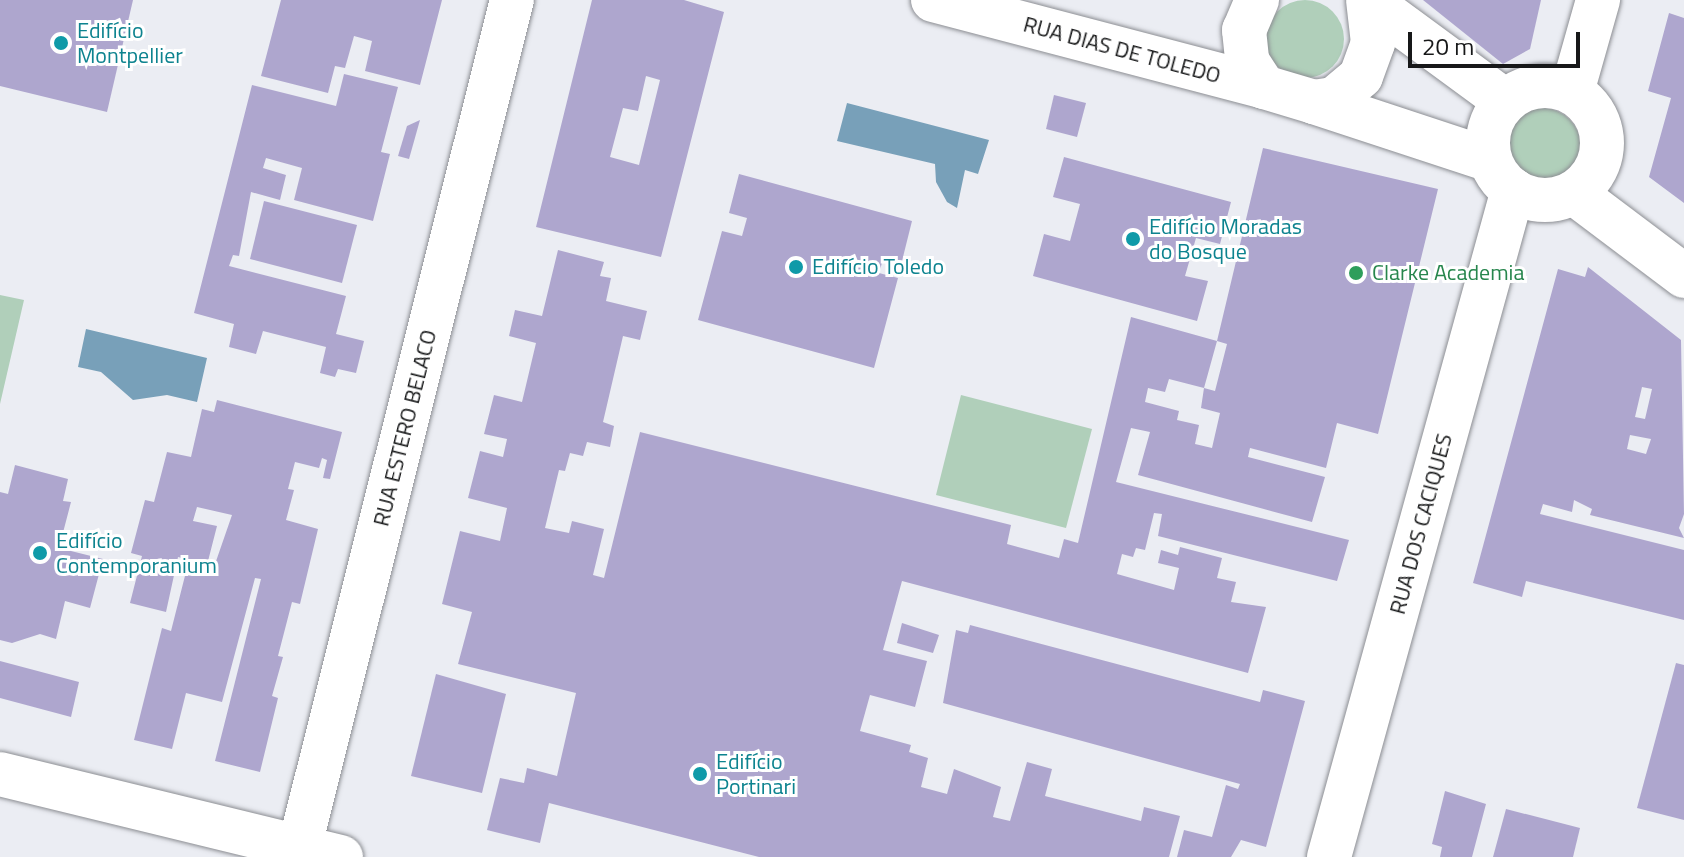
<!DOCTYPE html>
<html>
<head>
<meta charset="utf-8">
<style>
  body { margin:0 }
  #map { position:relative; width:1684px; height:857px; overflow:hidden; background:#ebedf3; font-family:"Titillium Web",sans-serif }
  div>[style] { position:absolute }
  .green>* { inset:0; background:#b0cfba }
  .round { border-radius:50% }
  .water>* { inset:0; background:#78a0b9 }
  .building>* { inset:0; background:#aea6ce }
  .roads { filter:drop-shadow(0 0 2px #8c8e93) drop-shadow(0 0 2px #8c8e93) }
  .street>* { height:44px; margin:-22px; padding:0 22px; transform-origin:22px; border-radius:22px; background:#fff }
  .street>.ring { margin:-22px; padding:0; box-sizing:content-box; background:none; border:44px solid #fff; border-radius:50% }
  .dots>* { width:22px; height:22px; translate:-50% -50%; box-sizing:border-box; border:4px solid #fff; border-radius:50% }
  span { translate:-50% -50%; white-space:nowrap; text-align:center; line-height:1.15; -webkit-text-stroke:6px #fff; paint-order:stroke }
  .culture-label { font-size:22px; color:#0d838f }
  .left { translate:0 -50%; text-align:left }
  .street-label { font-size:22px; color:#171819 }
  .leisure-label { font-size:22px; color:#27864d }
  .scale { position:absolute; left:1408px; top:32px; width:172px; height:36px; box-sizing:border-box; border:4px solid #171819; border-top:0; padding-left:10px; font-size:24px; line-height:28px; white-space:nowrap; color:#171819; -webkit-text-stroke:6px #fff; paint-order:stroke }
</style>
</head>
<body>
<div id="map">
  <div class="green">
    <div class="round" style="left:1266px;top:0;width:78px;height:78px"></div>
    <div class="round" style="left:1503px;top:108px;width:78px;height:78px"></div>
    <div style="clip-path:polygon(0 295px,24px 300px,0 404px)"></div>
    <div style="clip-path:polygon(961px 395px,1092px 429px,1066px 528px,936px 495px)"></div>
  </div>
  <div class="water">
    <div style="clip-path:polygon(847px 103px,989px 140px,978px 174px,965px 170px,957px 208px,947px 202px,936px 182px,935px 164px,837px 141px)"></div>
    <div style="clip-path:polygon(86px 329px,207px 358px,197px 402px,167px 395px,133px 400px,101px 372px,78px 367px)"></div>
  </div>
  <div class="building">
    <div style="clip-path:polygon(0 0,133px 0,107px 112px,0 86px)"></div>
    <div style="clip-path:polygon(281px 0,442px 0,420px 85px,365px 71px,372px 41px,354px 36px,345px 68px,335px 66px,328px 93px,261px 76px)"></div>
    <div style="clip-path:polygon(evenodd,592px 0,684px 0,724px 12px,661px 257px,536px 227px,592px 0,646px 76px,660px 80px,639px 165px,610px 157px,623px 108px,638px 111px,646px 76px)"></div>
    <div style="clip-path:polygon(1423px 0,1541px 0,1530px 49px,1503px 64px)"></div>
    <div style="clip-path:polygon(1669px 13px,1684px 18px,1684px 203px,1649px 177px,1671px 98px,1648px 91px)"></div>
    <div style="clip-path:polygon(344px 74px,398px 87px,381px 152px,390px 154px,373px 221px,294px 200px,302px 168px,266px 158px,263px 168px,286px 175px,280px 200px,251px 192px,239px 256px,233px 255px,229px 266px,346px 296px,336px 334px,364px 341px,356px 373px,338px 369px,335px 377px,320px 373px,326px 347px,263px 331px,256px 354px,229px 347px,234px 324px,194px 313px,252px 85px,336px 106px)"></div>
    <div style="clip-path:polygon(1054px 95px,1086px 103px,1077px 137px,1046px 129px)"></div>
    <div style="clip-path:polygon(420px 120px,409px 159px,398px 156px,407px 126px)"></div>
    <div style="clip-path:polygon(1263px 148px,1438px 189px,1378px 434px,1337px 423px,1326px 468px,1250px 448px,1248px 457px,1325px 477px,1312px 522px,1138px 475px,1150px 432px,1131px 428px,1116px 482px,1349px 540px,1337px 581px,1158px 536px,1162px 514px,1154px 513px,1145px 550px,1136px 548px,1133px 557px,1122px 554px,1117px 574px,1174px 590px,1179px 568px,1158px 563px,1161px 550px,1178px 555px,1180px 547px,1222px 558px,1217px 578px,1236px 582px,1231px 602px,1266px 607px,1248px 673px,902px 581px,883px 650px,927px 661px,915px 707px,870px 695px,860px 731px,911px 745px,909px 752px,928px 758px,921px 787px,947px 794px,954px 769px,1001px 787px,993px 817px,1010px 821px,1027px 762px,1052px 769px,1045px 796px,1141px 821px,1144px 807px,1180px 816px,1169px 857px,759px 857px,549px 803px,540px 843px,487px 830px,500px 778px,524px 783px,527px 768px,557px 776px,576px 693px,458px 664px,472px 612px,442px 604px,460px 531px,500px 541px,507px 508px,468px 498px,480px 451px,503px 457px,507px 439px,484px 434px,494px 395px,522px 402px,536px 343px,509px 336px,515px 310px,542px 316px,558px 250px,604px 262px,600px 276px,611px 278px,606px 301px,647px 311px,640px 340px,623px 336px,603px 422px,614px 426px,610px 447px,587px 442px,583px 456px,570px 453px,565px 471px,559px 470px,545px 528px,569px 533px,572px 521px,604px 529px,593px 575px,604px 578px,640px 432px,1011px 525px,1007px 544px,1059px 558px,1064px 539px,1078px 543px,1131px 317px,1217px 341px,1204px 388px,1169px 379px,1165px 392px,1148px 388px,1145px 402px,1179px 411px,1177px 420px,1199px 425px,1195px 444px,1212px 448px,1220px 413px,1201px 408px,1204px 388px,1215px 391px,1227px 344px,1217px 341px)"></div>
    <div style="clip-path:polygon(1064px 157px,1231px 202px,1220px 244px,1196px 238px,1185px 276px,1208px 281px,1197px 321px,1033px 276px,1044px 234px,1070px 241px,1080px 204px,1053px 197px)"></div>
    <div style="clip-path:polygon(739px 174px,912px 221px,902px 261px,884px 256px,879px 273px,898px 278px,874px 368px,698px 320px,722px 231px,742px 236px,747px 218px,729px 213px)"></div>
    <div style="clip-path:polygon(264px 201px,357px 225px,342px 283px,250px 259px)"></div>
    <div style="clip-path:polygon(evenodd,1588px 267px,1681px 340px,1684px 514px,1679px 528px,1684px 538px,1590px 515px,1592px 509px,1574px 500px,1572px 512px,1543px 504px,1540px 514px,1684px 550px,1684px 620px,1526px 581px,1522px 597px,1473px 583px,1558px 269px,1585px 277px,1588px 267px,1642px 387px,1652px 389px,1645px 419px,1635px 417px,1642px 387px,1588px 267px,1630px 435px,1651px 439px,1646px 454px,1627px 449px,1630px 435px)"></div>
    <div style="clip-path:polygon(evenodd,217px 400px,342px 432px,330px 479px,323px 478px,327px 460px,322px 458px,319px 468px,295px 462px,288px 489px,294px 490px,286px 520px,318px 529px,300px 604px,292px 602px,278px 656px,283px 657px,272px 696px,278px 698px,260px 772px,215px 761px,261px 579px,255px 578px,222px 702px,186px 693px,172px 749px,134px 740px,162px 628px,171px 631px,189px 560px,178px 557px,166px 612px,130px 603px,142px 556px,131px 553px,145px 500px,154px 502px,167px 452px,191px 457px,202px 409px,214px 412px,217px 400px,197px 507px,232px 515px,214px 567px,207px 565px,217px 526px,193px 521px,197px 507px)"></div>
    <div style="clip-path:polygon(15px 465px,68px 479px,63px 501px,71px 502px,59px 548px,103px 559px,90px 608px,65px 601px,56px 639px,40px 634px,12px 643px,0 640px,0 492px,8px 494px)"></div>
    <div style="clip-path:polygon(902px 623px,939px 635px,933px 653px,897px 643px)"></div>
    <div style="clip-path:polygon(970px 625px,1260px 702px,1263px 690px,1305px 701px,1266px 847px,1241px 840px,1231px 857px,1177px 857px,1184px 830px,1212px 837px,1226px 785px,1238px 789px,1240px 784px,943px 703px,956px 630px,968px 633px)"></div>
    <div style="clip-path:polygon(0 661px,79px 682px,71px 717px,0 698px)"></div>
    <div style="clip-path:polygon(1676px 663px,1684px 665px,1684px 820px,1637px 808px)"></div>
    <div style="clip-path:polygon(436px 674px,506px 694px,482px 793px,411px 776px)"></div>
    <div style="clip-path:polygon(1445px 791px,1486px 804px,1472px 857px,1440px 857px,1442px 847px,1432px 844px)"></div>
    <div style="clip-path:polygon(1506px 809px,1580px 828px,1573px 857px,1493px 857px)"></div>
  </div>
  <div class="roads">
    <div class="street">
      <div style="left:933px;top:0;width:342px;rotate:14.7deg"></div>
      <div style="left:1257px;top:0;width:33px;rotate:113deg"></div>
      <div style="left:1244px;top:30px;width:31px;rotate:84deg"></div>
      <div style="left:1247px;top:61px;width:31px;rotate:57deg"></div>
      <div style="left:1264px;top:87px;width:52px;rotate:16.7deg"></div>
      <div style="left:1314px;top:102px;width:20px;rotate:-9deg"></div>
      <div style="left:1334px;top:99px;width:35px;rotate:-40deg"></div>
      <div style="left:1361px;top:76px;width:35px;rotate:-70deg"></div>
      <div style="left:1373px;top:43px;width:43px;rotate:-96.6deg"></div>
      <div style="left:1369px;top:1px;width:167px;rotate:36.3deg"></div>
      <div class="ring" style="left:1488px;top:86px;width:70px;height:70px"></div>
      <div style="left:1572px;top:92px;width:96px;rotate:-74.2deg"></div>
      <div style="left:1314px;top:102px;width:185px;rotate:18.2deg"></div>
      <div style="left:1574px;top:193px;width:138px;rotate:37deg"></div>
      <div style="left:0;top:774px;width:351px;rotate:13.7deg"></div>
      <div style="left:297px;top:857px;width:884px;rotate:-75.92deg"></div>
      <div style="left:1329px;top:857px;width:692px;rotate:-74.58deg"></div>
    </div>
  </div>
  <div class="dots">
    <div style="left:61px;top:43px;background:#0f9aa8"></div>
    <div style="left:1133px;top:239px;background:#0f9aa8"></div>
    <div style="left:796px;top:267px;background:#0f9aa8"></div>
    <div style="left:1356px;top:273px;background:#2e9e5b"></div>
    <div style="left:40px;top:553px;background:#0f9aa8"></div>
    <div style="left:700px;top:774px;background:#0f9aa8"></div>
  </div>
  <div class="culture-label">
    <span class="left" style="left:77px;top:43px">Edifício<br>Montpellier</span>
    <span class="left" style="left:1149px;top:239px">Edifício Moradas<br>do Bosque</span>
    <span class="left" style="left:812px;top:267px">Edifício Toledo</span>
    <span class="left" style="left:56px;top:553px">Edifício<br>Contemporanium</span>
    <span class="left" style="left:716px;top:774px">Edifício<br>Portinari</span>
  </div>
  <div class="street-label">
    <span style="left:1122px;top:50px;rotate:15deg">RUA DIAS DE TOLEDO</span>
    <span style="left:405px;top:428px;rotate:-76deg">RUA ESTERO BELACO</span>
    <span style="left:1421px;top:524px;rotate:-75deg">RUA DOS CACIQUES</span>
  </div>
  <div class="leisure-label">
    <span class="left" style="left:1372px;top:273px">Clarke Academia</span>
  </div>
  <div class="scale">20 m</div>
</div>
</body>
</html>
